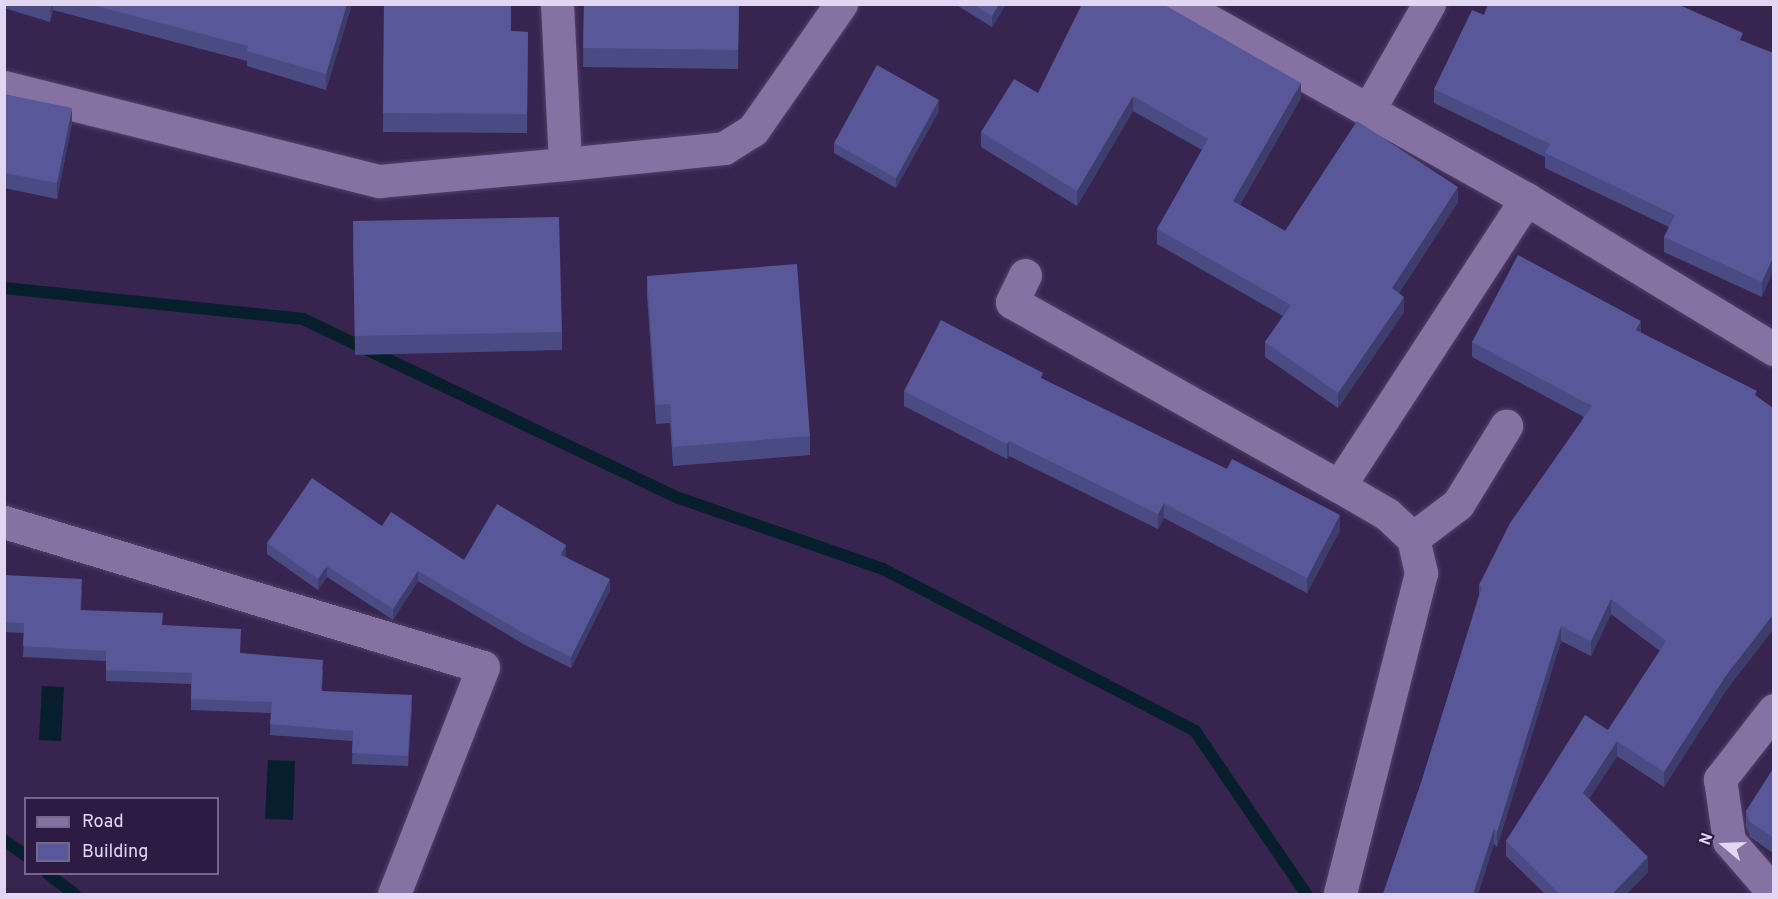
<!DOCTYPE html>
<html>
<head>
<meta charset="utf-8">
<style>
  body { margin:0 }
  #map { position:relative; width:1778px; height:899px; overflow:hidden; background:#37254f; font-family:Overpass,sans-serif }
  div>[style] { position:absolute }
  .water>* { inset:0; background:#071e2d }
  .stream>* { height:12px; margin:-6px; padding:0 6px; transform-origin:6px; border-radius:6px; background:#071e2d }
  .roads { filter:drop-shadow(0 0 2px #514165) drop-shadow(0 0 2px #514165) }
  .minor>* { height:33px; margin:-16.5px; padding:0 16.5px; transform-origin:16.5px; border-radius:16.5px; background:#8572a3 }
  .wall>* { inset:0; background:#4b4b84 }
  .shaded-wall>* { inset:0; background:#3d3d6b }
  .building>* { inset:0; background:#575799 }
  span { translate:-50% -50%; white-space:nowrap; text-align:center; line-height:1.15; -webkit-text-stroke:4.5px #2d1b44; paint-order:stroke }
  .frame { position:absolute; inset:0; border:6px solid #e1d7f2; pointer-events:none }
  .legend { position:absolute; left:24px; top:797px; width:195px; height:78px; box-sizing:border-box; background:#2d1b44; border:2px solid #75668a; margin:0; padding:8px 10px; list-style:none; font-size:18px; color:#e1d7f2 }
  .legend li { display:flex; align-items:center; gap:12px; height:30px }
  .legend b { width:30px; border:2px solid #75668a }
  .north { position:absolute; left:1694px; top:815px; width:60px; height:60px; -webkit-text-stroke:4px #2d1b44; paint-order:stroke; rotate:289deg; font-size:16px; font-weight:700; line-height:24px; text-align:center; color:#e1d7f2 }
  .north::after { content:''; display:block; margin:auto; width:21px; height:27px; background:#e1d7f2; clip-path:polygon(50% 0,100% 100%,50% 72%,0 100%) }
</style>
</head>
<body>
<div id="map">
  <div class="water">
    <div style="clip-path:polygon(42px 686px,64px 687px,61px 741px,39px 740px)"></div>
    <div style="clip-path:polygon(268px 760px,295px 761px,293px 820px,265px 819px)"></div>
  </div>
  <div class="stream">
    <div style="left:4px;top:288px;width:301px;rotate:5.9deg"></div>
    <div style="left:303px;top:319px;width:416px;rotate:25.5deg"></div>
    <div style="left:679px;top:498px;width:216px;rotate:19.2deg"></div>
    <div style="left:883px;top:569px;width:352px;rotate:27.4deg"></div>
    <div style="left:1195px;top:731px;width:197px;rotate:55.7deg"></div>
    <div style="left:4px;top:840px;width:27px;rotate:36deg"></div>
    <div style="left:48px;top:874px;width:34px;rotate:37deg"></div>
  </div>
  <div class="roads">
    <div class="minor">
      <div style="left:557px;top:4px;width:160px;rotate:87.1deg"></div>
      <div style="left:1179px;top:4px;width:398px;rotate:29.3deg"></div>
      <div style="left:1526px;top:199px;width:290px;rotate:31.2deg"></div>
      <div style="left:4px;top:87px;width:387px;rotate:14.1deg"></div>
      <div style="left:379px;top:181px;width:187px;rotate:-5.2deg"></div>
      <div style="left:565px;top:164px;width:160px;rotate:-5.7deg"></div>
      <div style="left:724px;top:148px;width:34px;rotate:-32deg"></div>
      <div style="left:753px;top:130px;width:154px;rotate:-55.1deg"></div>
      <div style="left:1369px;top:109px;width:121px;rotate:-60.3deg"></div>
      <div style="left:1025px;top:275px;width:30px;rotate:116deg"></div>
      <div style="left:1012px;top:302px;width:375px;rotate:29.4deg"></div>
      <div style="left:1339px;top:486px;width:343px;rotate:-56.9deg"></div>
      <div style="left:1339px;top:486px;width:56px;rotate:30.3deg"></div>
      <div style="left:1387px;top:514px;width:35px;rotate:43deg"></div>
      <div style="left:1413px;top:538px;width:36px;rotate:77deg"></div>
      <div style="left:1421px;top:573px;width:331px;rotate:104.2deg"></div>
      <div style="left:4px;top:522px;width:500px;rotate:16.84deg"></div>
      <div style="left:483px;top:667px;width:244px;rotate:111.4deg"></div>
      <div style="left:1413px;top:538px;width:56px;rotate:-37.1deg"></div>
      <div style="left:1458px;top:504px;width:92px;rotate:-58.4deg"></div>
      <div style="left:1774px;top:710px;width:88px;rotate:128deg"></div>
      <div style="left:1720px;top:779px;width:63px;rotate:81.7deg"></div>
      <div style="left:1729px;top:841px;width:69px;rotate:49.1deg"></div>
    </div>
  </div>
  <div class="wall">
    <div style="clip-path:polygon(4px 4px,352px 4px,326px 90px,247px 66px,247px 61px,53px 10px,50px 22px,4px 8px)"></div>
    <div style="clip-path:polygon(384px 4px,511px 31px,528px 32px,527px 133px,383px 132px)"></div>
    <div style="clip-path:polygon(584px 4px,739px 4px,738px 69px,583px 67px)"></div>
    <div style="clip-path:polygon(955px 4px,1006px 4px,992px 27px)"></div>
    <div style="clip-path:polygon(1484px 15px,1743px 41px,1773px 53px,1762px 297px,1664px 252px,1664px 237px,1669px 227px,1545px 168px,1545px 157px,1434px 103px,1434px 89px)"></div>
    <div style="clip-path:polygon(1038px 93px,1301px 98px,1240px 205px,1285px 231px,1458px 202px,1399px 293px,1404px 312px,1338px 408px,1265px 357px,1265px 342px,1283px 316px,1157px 244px,1157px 229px,1202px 150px,1133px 111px,1077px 206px,981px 147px,981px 132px)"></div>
    <div style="clip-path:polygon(4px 94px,72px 123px,57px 199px,4px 188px)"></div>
    <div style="clip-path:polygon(939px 111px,896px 188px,834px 153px,834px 143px)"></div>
    <div style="clip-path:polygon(353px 240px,562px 332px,562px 350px,355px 355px)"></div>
    <div style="clip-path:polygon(647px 276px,810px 436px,810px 455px,673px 466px,670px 423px,656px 424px,647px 295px)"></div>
    <div style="clip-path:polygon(1641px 332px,1725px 692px,1664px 787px,1617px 756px,1589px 799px,1648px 872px,1626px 894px,1545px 894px,1506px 856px,1506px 841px,1608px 730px,1660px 651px,1611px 614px,1591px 656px,1561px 641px,1497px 847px,1494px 844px,1478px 894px,1383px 894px,1421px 783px,1479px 595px,1479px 585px,1584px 417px,1472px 357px,1472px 342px)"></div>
    <div style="clip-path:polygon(1043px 380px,1340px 530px,1307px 593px,1164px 518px,1158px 529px,1009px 456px,1007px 459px,904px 406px,904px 391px)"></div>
    <div style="clip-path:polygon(382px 526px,464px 560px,566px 556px,566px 557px,610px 590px,571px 668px,525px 645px,418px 581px,393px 620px,327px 577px,318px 590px,267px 554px,267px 543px)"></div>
    <div style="clip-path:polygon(4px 575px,82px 590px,81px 610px,163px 625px,241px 653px,323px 670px,322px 691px,412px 706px,408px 766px,352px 764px,353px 741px,270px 735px,271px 713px,191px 710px,191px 684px,106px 681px,106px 661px,23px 657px,24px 633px,4px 632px)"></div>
    <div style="clip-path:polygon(1773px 769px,1773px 853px,1750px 837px,1746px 826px,1746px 811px)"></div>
  </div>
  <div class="shaded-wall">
    <div style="clip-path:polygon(51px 4px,53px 4px,53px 10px,50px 22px)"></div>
    <div style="clip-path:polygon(347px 4px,352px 4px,326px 90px,326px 74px)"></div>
    <div style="clip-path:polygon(999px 4px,1006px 4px,992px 27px,992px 16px)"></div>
    <div style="clip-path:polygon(1301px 83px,1301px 98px,1233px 217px,1233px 201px)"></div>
    <div style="clip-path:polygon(1133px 96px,1133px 111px,1077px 206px,1077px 191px)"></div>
    <div style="clip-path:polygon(939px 100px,939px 111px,896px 188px,896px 178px)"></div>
    <div style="clip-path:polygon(72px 108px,72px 123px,57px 199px,57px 183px)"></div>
    <div style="clip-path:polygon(1458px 187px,1458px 202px,1392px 303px,1392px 288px)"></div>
    <div style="clip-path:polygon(1773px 258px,1773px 272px,1762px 297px,1762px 282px)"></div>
    <div style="clip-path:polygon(1404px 297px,1404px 312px,1338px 408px,1338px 393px)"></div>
    <div style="clip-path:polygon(1641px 321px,1641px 336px,1636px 330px)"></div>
    <div style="clip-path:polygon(1009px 441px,1009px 456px,1007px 459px,1007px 444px)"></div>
    <div style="clip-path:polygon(1164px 503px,1164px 518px,1158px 529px,1158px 514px)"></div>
    <div style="clip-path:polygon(1340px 515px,1340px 530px,1307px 593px,1307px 578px)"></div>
    <div style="clip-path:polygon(566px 545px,566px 556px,561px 565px,561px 555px)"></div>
    <div style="clip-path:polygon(327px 566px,327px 577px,318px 590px,318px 579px)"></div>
    <div style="clip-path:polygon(418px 571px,418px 581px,393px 620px,393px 609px)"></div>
    <div style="clip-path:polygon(610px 579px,610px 590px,571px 668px,571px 657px)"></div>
    <div style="clip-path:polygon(1611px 599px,1611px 614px,1591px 656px,1591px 641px)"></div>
    <div style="clip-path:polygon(1773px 615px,1773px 630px,1725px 692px,1664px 787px,1664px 772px,1725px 677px)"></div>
    <div style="clip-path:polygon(1561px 626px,1561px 641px,1497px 847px,1497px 832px)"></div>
    <div style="clip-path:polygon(412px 695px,412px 706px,408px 766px,408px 756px)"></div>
    <div style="clip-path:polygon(1617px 741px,1617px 756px,1583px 808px,1583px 793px)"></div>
    <div style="clip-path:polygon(1494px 829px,1494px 844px,1478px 894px,1473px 894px)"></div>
    <div style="clip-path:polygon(1648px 857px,1648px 872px,1626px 894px,1612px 894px)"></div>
  </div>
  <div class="building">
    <div style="clip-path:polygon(89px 4px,347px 4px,326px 74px,247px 51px,248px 46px)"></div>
    <div style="clip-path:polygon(384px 4px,511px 4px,511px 31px,528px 32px,527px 114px,383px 113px)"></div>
    <div style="clip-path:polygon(584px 4px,739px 4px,738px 50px,583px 48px)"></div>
    <div style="clip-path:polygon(973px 4px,999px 4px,992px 16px)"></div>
    <div style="clip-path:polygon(1082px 4px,1163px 4px,1301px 83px,1233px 201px,1285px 231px,1357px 121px,1458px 187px,1392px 288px,1404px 297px,1338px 393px,1265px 342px,1291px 305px,1157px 229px,1208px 139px,1133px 96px,1077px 191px,981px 132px,1014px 79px,1038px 93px)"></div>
    <div style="clip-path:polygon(1488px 4px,1677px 4px,1743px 33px,1740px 40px,1773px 53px,1773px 258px,1762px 282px,1664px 237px,1675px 215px,1545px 153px,1550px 144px,1434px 89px,1472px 10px,1484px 15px)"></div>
    <div style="clip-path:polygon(877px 65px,939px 100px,896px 178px,834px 143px)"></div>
    <div style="clip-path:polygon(4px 94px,72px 108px,57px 183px,4px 173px)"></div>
    <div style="clip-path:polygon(559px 217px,562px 332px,355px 336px,353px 221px)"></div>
    <div style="clip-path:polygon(1518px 255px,1641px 321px,1636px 330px,1757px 391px,1755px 395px,1773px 408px,1773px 615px,1725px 677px,1664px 772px,1617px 741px,1583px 793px,1648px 857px,1612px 894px,1559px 894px,1560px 894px,1506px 841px,1585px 715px,1608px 730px,1666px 641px,1611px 599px,1591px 641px,1561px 626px,1497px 832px,1494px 829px,1473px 894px,1383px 894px,1421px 783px,1482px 587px,1479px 585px,1510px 523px,1592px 406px,1472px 342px)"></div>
    <div style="clip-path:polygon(797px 264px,810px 436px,673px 447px,670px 404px,656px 405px,647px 276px)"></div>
    <div style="clip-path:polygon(941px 320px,1043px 373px,1041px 378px,1227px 469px,1232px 459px,1340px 515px,1307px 578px,1164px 503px,1158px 514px,1009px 441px,1007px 444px,904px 391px)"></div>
    <div style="clip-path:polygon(312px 478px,382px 526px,391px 512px,464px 560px,497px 504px,566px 545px,561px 555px,610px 579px,571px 657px,525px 634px,418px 571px,393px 609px,327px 566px,318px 579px,267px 543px)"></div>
    <div style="clip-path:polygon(4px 575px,82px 579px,80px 610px,163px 613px,162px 625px,241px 629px,240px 653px,323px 660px,321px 691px,412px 695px,408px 756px,352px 753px,353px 731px,270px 724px,272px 702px,191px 699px,192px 673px,106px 670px,106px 651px,23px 646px,24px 623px,4px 622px)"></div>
    <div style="clip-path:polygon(1773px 769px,1773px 837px,1750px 822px,1746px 811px)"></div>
  </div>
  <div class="frame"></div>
  <ul class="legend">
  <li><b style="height:8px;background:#8572a3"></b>Road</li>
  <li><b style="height:16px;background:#575799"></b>Building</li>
  </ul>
  <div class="north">N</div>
</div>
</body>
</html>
